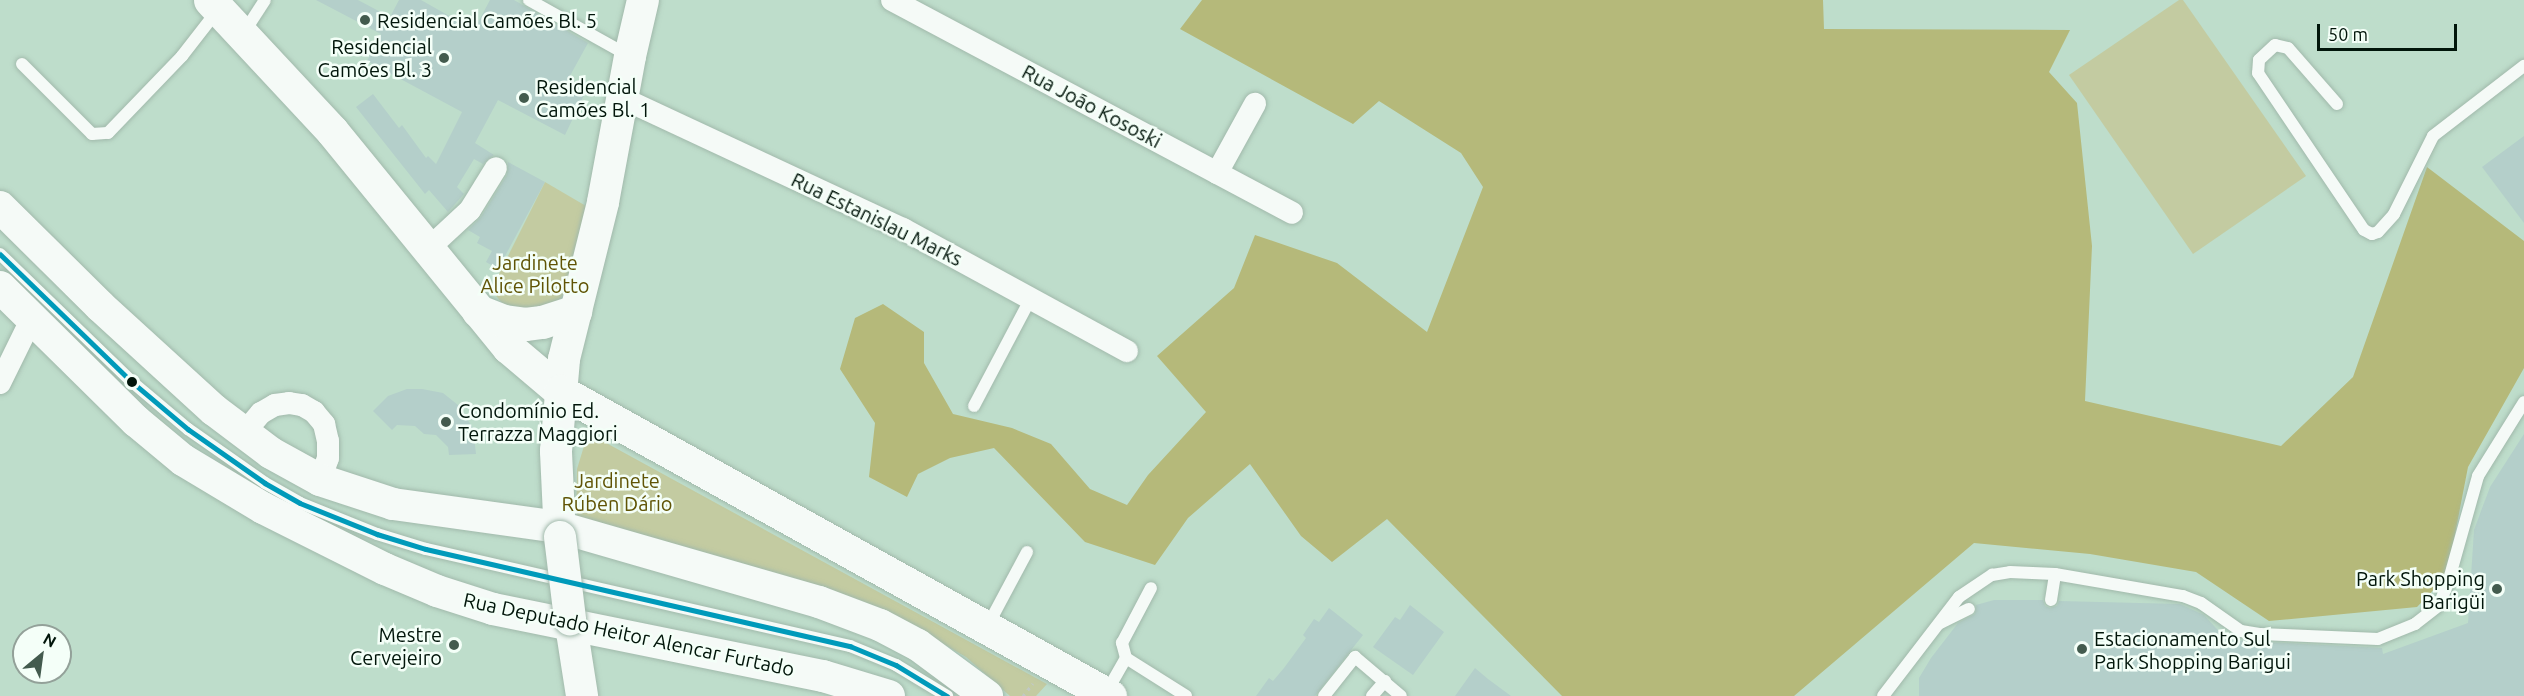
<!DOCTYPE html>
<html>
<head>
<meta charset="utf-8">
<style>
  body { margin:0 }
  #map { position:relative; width:2524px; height:696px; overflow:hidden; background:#beddcb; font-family:Ubuntu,sans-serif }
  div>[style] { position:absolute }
  .green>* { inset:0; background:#c3cba1 }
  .forest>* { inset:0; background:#b5b97a }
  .building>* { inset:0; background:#b4cfca }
  .path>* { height:3px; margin-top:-1.5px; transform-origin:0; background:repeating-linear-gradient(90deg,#c1c9c4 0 3px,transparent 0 7.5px) }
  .roads { filter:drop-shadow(0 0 2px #a1b9ab) drop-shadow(0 0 2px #a1b9ab) }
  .lane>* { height:12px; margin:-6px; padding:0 6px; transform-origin:6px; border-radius:6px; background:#f5faf7 }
  .street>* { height:22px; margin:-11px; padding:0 11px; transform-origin:11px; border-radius:11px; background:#f5faf7 }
  .secondary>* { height:32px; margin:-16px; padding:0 16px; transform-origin:16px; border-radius:16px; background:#f5faf7 }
  .primary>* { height:33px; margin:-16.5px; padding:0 16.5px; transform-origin:16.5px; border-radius:16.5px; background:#f5faf7 }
  .bridges { filter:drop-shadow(0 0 2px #a1b9ab) drop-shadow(0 0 2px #a1b9ab) }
  .secondary-bridge>* { height:32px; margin:-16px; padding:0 16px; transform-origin:16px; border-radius:16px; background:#f5faf7 }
  .bus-1>* { height:4.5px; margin:-2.25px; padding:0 2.25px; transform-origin:2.25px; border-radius:2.25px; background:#009aba }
  .dots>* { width:16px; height:16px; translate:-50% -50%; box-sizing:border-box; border:3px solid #f4fff8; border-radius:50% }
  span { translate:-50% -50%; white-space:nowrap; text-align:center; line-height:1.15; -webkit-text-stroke:5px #f4fff8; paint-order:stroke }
  .poi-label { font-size:20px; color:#01150a }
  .left { translate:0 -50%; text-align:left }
  .right { translate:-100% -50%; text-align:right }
  .street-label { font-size:20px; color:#01150a }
  .park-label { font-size:20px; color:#605405 }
  .north { position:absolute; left:12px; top:624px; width:60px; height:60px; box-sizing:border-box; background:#f4fff8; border:2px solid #93a199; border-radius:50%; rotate:29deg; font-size:16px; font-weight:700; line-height:24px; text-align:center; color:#01150a }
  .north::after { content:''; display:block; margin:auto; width:21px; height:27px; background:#435b4e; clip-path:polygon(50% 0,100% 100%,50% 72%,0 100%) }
  .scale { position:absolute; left:2317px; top:24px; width:140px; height:27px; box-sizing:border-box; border:3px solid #01150a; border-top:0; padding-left:8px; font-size:18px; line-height:21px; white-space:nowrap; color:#01150a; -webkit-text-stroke:4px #f4fff8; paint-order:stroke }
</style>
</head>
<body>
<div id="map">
  <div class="green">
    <div style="clip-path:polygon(2179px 0,2183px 0,2306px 176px,2193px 254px,2069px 75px)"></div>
    <div style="clip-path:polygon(545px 182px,586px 206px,568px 284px,561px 298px,551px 307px,540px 311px,503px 304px,491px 290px)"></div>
    <div style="clip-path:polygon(588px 433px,1047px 684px,1036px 696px,1010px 696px,966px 657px,926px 634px,576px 519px,577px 469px)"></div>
  </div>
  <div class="forest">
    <div style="clip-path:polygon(1202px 0,1823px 0,1824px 29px,2070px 30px,2049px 72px,2077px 103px,2092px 246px,2085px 401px,2281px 446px,2353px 377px,2427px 167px,2524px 241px,2524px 368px,2468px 467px,2447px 576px,2417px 607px,2269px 621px,2196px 572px,2090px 554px,1974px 543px,1794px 696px,1562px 696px,1387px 519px,1332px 562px,1301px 536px,1250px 464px,1188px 518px,1155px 565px,1085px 542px,994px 448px,950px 458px,918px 474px,907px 497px,869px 477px,875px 423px,840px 369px,855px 318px,883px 304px,924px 332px,924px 363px,953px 414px,1012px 428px,1051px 444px,1090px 489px,1127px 505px,1148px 475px,1206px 412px,1157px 356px,1234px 288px,1255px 235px,1337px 263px,1427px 332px,1483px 187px,1461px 153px,1379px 101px,1353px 124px,1180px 29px)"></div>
  </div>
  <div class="building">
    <div style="clip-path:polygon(316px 0,358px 0,390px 17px,399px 0,421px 0,474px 30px,490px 0,514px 0,588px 43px,566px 83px,585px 93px,565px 135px,498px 100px,475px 143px,494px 155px,483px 164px,474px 159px,457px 187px,464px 194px,448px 212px,429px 190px,425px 194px,356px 107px,373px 94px,399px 128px,402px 125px,426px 158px,428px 156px,436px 164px,462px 112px,367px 61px,381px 34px)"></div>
    <div style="clip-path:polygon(2524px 136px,2524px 223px,2482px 167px)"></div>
    <div style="clip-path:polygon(508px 162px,545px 182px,498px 269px,486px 262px,492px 251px,477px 243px,480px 237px,468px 230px,481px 217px,507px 175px)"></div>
    <div style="clip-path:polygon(422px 389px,443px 393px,458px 405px,473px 428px,476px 454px,449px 455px,448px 447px,436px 435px,424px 434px,415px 426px,397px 425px,392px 430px,373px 411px,388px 396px,407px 389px)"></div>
    <div style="clip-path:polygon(2524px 434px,2524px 696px,1919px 696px,1919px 678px,1931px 658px,1958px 623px,1975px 614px,1976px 605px,1994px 600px,2043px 600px,2045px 606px,2050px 608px,2057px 606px,2059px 601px,2180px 604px,2204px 615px,2227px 640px,2382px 648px,2383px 654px,2468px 623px,2474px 530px,2490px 487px)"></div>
    <div style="clip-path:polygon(1410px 605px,1444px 632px,1413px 675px,1373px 647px,1395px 617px,1400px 620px)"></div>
    <div style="clip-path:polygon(1329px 608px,1363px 635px,1315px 696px,1256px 696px,1269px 678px,1273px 681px,1284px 668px,1306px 638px,1303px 635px,1314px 619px,1319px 622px)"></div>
    <div style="clip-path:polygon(1475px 668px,1488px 679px,1511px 696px,1455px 696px)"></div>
  </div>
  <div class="path">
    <div style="left:1023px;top:696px;width:16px;rotate:-52deg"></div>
  </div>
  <div class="roads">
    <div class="lane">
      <div style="left:529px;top:0;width:115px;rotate:29.2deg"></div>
      <div style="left:243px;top:34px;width:40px;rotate:-57.1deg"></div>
      <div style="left:22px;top:64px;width:99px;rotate:45deg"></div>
      <div style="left:92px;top:134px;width:16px;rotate:-4deg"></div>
      <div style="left:108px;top:133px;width:107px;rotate:-46.1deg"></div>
      <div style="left:182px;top:56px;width:57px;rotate:-52.1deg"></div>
      <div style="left:2337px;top:104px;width:74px;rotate:-131.2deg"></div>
      <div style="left:2288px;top:48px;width:13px;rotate:-167deg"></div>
      <div style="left:2275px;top:45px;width:22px;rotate:137deg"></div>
      <div style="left:2259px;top:60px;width:13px;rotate:94deg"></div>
      <div style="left:2258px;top:73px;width:189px;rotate:56deg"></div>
      <div style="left:2364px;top:230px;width:9px;rotate:27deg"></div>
      <div style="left:2372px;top:234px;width:6px;rotate:-18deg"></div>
      <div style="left:2378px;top:232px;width:24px;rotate:-48deg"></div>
      <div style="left:2394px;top:214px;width:87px;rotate:-63.4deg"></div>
      <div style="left:2433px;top:136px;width:115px;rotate:-37.6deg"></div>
      <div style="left:0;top:254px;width:182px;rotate:44.1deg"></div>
      <div style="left:131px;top:381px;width:75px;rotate:40.1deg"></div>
      <div style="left:188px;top:429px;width:94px;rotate:35deg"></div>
      <div style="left:265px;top:483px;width:40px;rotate:29.7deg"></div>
      <div style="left:300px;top:503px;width:83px;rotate:21.9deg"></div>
      <div style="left:377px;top:534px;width:51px;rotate:17deg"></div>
      <div style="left:426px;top:549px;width:435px;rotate:12.9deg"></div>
      <div style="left:850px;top:646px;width:50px;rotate:22.4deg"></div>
      <div style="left:896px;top:665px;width:60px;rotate:31.3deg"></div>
      <div style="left:974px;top:406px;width:122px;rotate:-62.2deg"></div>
      <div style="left:2051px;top:600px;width:26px;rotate:-81deg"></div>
      <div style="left:1940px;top:623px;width:32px;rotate:-26deg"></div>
      <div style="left:987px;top:627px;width:85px;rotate:-61.9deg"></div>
      <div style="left:1126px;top:658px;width:16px;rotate:-105deg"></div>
      <div style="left:1122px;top:643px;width:62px;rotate:-62.2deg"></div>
      <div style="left:1106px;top:693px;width:40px;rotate:-60.3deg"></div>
      <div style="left:1126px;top:658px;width:71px;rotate:32.3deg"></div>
      <div style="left:1324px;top:696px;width:50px;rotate:-51.5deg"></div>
      <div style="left:1355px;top:657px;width:60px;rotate:40.3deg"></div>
      <div style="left:1372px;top:696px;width:20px;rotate:-49deg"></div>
      <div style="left:1883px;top:696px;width:125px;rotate:-52.5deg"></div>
      <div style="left:1959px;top:597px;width:40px;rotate:-34deg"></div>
      <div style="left:1992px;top:575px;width:18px;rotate:-9deg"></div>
      <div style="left:2010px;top:572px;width:45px;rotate:2.5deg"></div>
      <div style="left:2055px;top:574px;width:130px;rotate:9.8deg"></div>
      <div style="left:2183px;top:596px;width:19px;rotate:21deg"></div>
      <div style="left:2201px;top:603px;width:49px;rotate:35deg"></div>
      <div style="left:2241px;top:631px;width:20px;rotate:9deg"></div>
      <div style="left:2261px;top:634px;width:117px;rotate:2.4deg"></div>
      <div style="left:2378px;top:639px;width:40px;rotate:-22deg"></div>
      <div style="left:2415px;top:624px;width:31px;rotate:-38deg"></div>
      <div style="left:2439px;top:605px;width:24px;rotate:-68deg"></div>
      <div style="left:2448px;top:583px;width:111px;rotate:-74.3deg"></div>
      <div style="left:2478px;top:476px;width:87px;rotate:-58.1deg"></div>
    </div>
    <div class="street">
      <div style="left:892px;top:0;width:453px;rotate:28deg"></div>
      <div style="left:622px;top:98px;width:310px;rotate:25deg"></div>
      <div style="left:903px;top:229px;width:255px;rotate:28.6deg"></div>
      <div style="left:1217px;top:173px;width:79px;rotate:-61.2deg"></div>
      <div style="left:428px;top:249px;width:57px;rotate:-42.9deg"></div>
      <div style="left:470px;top:210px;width:49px;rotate:-58.2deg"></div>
      <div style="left:0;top:383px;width:72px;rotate:-63.8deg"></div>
      <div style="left:244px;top:433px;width:26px;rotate:-50deg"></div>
      <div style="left:261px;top:413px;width:16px;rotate:-30deg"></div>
      <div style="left:275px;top:405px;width:14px;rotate:-8deg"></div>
      <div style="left:289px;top:403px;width:13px;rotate:9deg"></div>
      <div style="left:302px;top:405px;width:14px;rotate:30deg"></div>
      <div style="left:314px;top:412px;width:16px;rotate:50deg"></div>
      <div style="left:324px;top:424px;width:17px;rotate:77deg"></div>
      <div style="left:328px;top:441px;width:17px;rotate:90deg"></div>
      <div style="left:328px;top:458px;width:23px;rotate:110deg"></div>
    </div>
    <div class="secondary">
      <div style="left:0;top:207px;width:141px;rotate:44.7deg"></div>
      <div style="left:100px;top:306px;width:154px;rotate:42.4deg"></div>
      <div style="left:214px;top:410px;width:71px;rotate:37deg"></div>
      <div style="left:271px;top:453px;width:56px;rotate:28.9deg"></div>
      <div style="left:320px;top:480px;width:77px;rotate:18.2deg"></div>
      <div style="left:393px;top:504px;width:168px;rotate:7.9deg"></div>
      <div style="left:559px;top:527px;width:271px;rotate:16.1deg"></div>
      <div style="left:819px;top:602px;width:65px;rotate:20.7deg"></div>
      <div style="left:880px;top:625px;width:43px;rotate:27.8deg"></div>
      <div style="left:918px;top:645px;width:86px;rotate:36.5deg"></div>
      <div style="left:0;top:287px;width:191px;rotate:44.6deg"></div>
      <div style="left:136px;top:421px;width:61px;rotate:39.7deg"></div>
      <div style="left:183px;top:460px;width:93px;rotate:31deg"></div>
      <div style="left:263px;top:508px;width:136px;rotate:26.6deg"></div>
      <div style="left:385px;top:569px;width:56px;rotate:22.9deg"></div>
      <div style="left:437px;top:591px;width:59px;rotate:17.8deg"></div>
      <div style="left:493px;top:609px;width:337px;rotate:11.5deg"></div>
      <div style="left:823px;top:676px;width:69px;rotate:16.9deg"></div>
      <div style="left:560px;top:537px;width:86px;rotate:-92.7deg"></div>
      <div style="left:556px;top:451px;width:92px;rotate:-85deg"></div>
      <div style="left:564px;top:359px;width:162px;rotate:-76deg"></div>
      <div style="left:603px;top:202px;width:148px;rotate:-79.5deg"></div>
      <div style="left:630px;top:56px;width:57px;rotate:-76.9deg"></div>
      <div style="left:570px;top:619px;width:78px;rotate:81.1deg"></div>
    </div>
    <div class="primary">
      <div style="left:210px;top:0;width:179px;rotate:47deg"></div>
      <div style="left:332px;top:131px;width:279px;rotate:50.8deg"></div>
      <div style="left:508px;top:347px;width:68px;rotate:40.2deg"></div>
      <div style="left:560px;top:391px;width:629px;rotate:29.01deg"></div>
      <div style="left:478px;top:311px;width:28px;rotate:21deg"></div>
      <div style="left:504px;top:321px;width:21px;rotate:8deg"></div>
      <div style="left:525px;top:324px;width:17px;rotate:-7deg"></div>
      <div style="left:542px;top:322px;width:35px;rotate:-18deg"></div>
    </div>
  </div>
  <div class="bridges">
    <div class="secondary-bridge">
      <div style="left:560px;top:537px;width:83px;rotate:83deg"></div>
    </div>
  </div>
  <div class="bus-1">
    <div style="left:0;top:254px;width:182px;rotate:44.1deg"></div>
    <div style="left:131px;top:381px;width:75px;rotate:40.1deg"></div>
    <div style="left:188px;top:429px;width:94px;rotate:35deg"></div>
    <div style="left:265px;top:483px;width:40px;rotate:29.7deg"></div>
    <div style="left:300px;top:503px;width:83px;rotate:21.9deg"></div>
    <div style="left:377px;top:534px;width:51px;rotate:17deg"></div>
    <div style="left:426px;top:549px;width:435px;rotate:12.9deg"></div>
    <div style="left:850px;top:646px;width:50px;rotate:22.4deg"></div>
    <div style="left:896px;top:665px;width:60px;rotate:31.3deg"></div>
  </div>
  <div class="dots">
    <div style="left:365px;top:20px;background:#435b4e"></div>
    <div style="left:444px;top:58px;background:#435b4e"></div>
    <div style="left:524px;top:98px;background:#435b4e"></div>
    <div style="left:132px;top:382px;background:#01150a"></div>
    <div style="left:446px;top:422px;background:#435b4e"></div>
    <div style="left:2497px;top:589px;background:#435b4e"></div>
    <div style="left:454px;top:645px;background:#435b4e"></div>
    <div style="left:2082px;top:649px;background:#435b4e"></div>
  </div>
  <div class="poi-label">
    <span class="left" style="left:377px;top:20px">Residencial Camões Bl. 5</span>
    <span class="right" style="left:432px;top:58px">Residencial<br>Camões Bl. 3</span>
    <span class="left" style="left:536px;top:98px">Residencial<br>Camões Bl. 1</span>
    <span class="left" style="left:458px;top:422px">Condomínio Ed.<br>Terrazza Maggiori</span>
    <span class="right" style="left:2485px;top:590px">Park Shopping<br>Barigüi</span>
    <span class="right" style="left:442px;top:646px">Mestre<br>Cervejeiro</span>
    <span class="left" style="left:2094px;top:650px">Estacionamento Sul<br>Park Shopping Barigui</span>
  </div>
  <div class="street-label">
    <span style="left:1092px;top:106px;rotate:28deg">Rua João Kososki</span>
    <span style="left:877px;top:219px;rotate:26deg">Rua Estanislau Marks</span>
    <span style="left:629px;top:634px;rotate:12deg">Rua Deputado Heitor Alencar Furtado</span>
  </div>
  <div class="park-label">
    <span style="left:535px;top:274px">Jardinete<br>Alice Pilotto</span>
    <span style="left:617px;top:492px">Jardinete<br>Rúben Dário</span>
  </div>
  <div class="north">N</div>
  <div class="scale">50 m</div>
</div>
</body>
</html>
